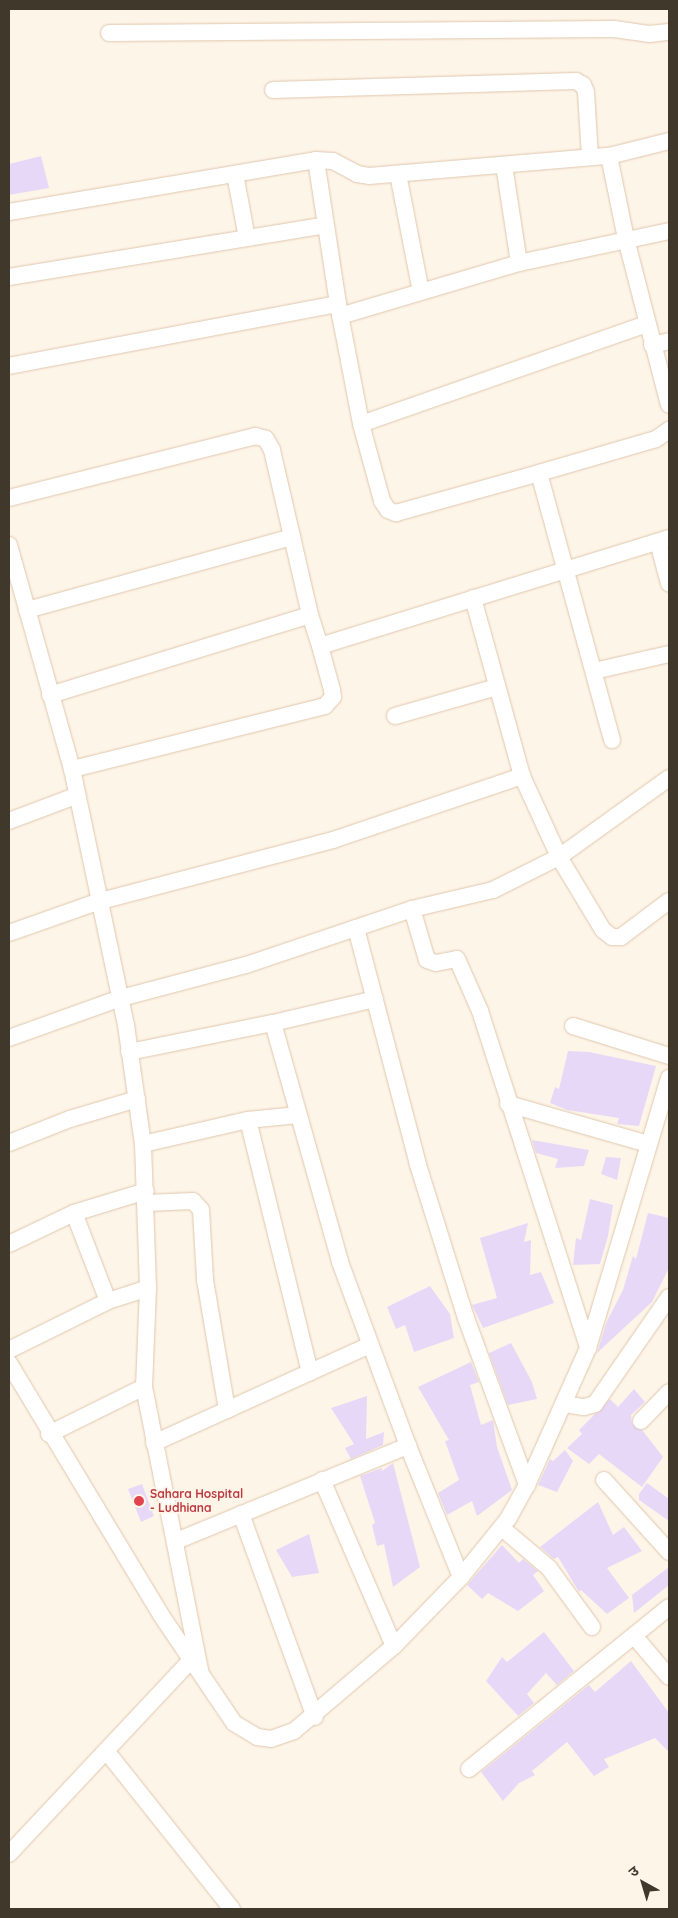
<!DOCTYPE html>
<html>
<head>
<meta charset="utf-8">
<style>
  body { margin:0 }
  #map { position:relative; width:678px; height:1918px; overflow:hidden; background:#fef5e9; font-family:Quicksand,"Noto Sans Devanagari",sans-serif }
  div>[style] { position:absolute }
  .building>* { inset:0; background:#e8d8f8 }
  .roads { filter:drop-shadow(0 0 1px #dfc7ac) drop-shadow(0 0 1px #dfc7ac) }
  .street>* { height:16px; margin:-8px; padding:0 8px; transform-origin:8px; border-radius:8px; background:#fff }
  .dots>* { width:14px; height:14px; translate:-50% -50%; box-sizing:border-box; border:2px solid #fef5e9; border-radius:50% }
  span { translate:-50% -50%; white-space:nowrap; text-align:center; line-height:1.15; -webkit-text-stroke:4px #fef5e9; paint-order:stroke }
  .health-label { font-size:12px; color:#be3a42; font-weight:700 }
  .left { translate:0 -50%; text-align:left }
  .frame { position:absolute; inset:0; border:10px solid #41382c; pointer-events:none }
  .north { position:absolute; left:618px; top:1858px; width:50px; height:50px; -webkit-text-stroke:4px #fef5e9; paint-order:stroke; rotate:321deg; font-size:14px; font-weight:700; line-height:20px; text-align:center; color:#41382c }
  .north::after { content:''; display:block; margin:auto; width:18px; height:22px; background:#41382c; clip-path:polygon(50% 0,100% 100%,50% 72%,0 100%) }
</style>
</head>
<body>
<div id="map">
  <div class="building">
    <div style="clip-path:polygon(41px 156px,49px 188px,9px 195px,9px 164px)"></div>
    <div style="clip-path:polygon(568px 1051px,589px 1052px,656px 1066px,639px 1126px,617px 1124px,619px 1118px,567px 1110px,550px 1103px,555px 1087px,559px 1089px)"></div>
    <div style="clip-path:polygon(532px 1140px,589px 1150px,584px 1166px,555px 1168px,558px 1159px,536px 1153px)"></div>
    <div style="clip-path:polygon(606px 1157px,621px 1158px,617px 1180px,601px 1174px)"></div>
    <div style="clip-path:polygon(590px 1199px,613px 1205px,608px 1236px,600px 1264px,573px 1265px,576px 1238px,581px 1240px)"></div>
    <div style="clip-path:polygon(648px 1213px,669px 1218px,669px 1268px,652px 1302px,597px 1353px,607px 1321px,623px 1290px,633px 1256px,636px 1259px)"></div>
    <div style="clip-path:polygon(528px 1223px,524px 1242px,531px 1240px,530px 1275px,541px 1272px,554px 1303px,483px 1328px,472px 1305px,497px 1298px,480px 1238px)"></div>
    <div style="clip-path:polygon(430px 1286px,450px 1314px,454px 1338px,414px 1352px,405px 1325px,396px 1329px,387px 1307px)"></div>
    <div style="clip-path:polygon(511px 1343px,532px 1382px,537px 1399px,508px 1405px,489px 1353px)"></div>
    <div style="clip-path:polygon(471px 1362px,479px 1382px,470px 1385px,481px 1425px,493px 1420px,497px 1447px,512px 1490px,477px 1516px,472px 1501px,447px 1515px,438px 1493px,459px 1480px,445px 1441px,449px 1440px,418px 1387px)"></div>
    <div style="clip-path:polygon(634px 1389px,645px 1402px,631px 1415px,632px 1424px,643px 1431px,663px 1457px,642px 1487px,599px 1454px,589px 1464px,567px 1448px,582px 1434px,579px 1430px,610px 1399px,618px 1407px)"></div>
    <div style="clip-path:polygon(367px 1396px,366px 1439px,384px 1432px,383px 1445px,351px 1459px,345px 1448px,354px 1444px,331px 1408px)"></div>
    <div style="clip-path:polygon(565px 1450px,573px 1461px,557px 1492px,538px 1485px,550px 1459px,553px 1461px)"></div>
    <div style="clip-path:polygon(393px 1463px,420px 1567px,393px 1587px,384px 1544px,377px 1546px,372px 1525px,375px 1523px,360px 1476px,382px 1468px,382px 1471px)"></div>
    <div style="clip-path:polygon(647px 1483px,669px 1499px,669px 1521px,639px 1500px,639px 1494px)"></div>
    <div style="clip-path:polygon(142px 1484px,154px 1516px,141px 1522px,128px 1489px)"></div>
    <div style="clip-path:polygon(598px 1502px,613px 1535px,624px 1527px,642px 1551px,607px 1568px,629px 1598px,607px 1614px,581px 1590px,579px 1592px,558px 1557px,554px 1559px,540px 1547px)"></div>
    <div style="clip-path:polygon(309px 1534px,319px 1573px,292px 1577px,276px 1550px)"></div>
    <div style="clip-path:polygon(502px 1545px,519px 1563px,523px 1559px,538px 1571px,533px 1575px,544px 1591px,518px 1611px,488px 1593px,482px 1599px,467px 1585px)"></div>
    <div style="clip-path:polygon(669px 1567px,669px 1585px,634px 1613px,632px 1595px)"></div>
    <div style="clip-path:polygon(544px 1632px,574px 1671px,557px 1685px,546px 1673px,527px 1694px,534px 1703px,518px 1716px,486px 1681px,502px 1657px,507px 1662px)"></div>
    <div style="clip-path:polygon(631px 1661px,669px 1713px,669px 1752px,655px 1738px,604px 1759px,609px 1767px,594px 1776px,567px 1742px,532px 1771px,535px 1775px,519px 1783px,503px 1801px,481px 1772px,589px 1685px,595px 1692px)"></div>
  </div>
  <div class="roads">
    <div class="street">
      <div style="left:109px;top:33px;width:505px;rotate:-0.45deg"></div>
      <div style="left:614px;top:29px;width:35px;rotate:8deg"></div>
      <div style="left:649px;top:34px;width:20px;rotate:-6deg"></div>
      <div style="left:273px;top:90px;width:303px;rotate:-1.7deg"></div>
      <div style="left:576px;top:81px;width:8px;rotate:30deg"></div>
      <div style="left:583px;top:85px;width:8px;rotate:67deg"></div>
      <div style="left:586px;top:92px;width:65px;rotate:86.5deg"></div>
      <div style="left:609px;top:156px;width:85px;rotate:78.4deg"></div>
      <div style="left:626px;top:239px;width:171px;rotate:75.5deg"></div>
      <div style="left:316px;top:160px;width:146px;rotate:81.3deg"></div>
      <div style="left:338px;top:304px;width:122px;rotate:79.1deg"></div>
      <div style="left:361px;top:424px;width:80px;rotate:74.7deg"></div>
      <div style="left:382px;top:501px;width:11px;rotate:56deg"></div>
      <div style="left:388px;top:510px;width:9px;rotate:21deg"></div>
      <div style="left:396px;top:513px;width:148px;rotate:-15.6deg"></div>
      <div style="left:539px;top:473px;width:122px;rotate:-16.2deg"></div>
      <div style="left:656px;top:439px;width:16px;rotate:-35deg"></div>
      <div style="left:504px;top:165px;width:99px;rotate:81.3deg"></div>
      <div style="left:235px;top:174px;width:65px;rotate:79.4deg"></div>
      <div style="left:398px;top:174px;width:120px;rotate:79deg"></div>
      <div style="left:9px;top:212px;width:311px;rotate:-9.6deg"></div>
      <div style="left:316px;top:160px;width:17px;rotate:3deg"></div>
      <div style="left:333px;top:161px;width:27px;rotate:28deg"></div>
      <div style="left:357px;top:174px;width:12px;rotate:9deg"></div>
      <div style="left:369px;top:176px;width:241px;rotate:-4.8deg"></div>
      <div style="left:609px;top:156px;width:62px;rotate:-14deg"></div>
      <div style="left:9px;top:277px;width:320px;rotate:-9.3deg"></div>
      <div style="left:340px;top:316px;width:187px;rotate:-16.5deg"></div>
      <div style="left:519px;top:263px;width:153px;rotate:-12deg"></div>
      <div style="left:652px;top:345px;width:17px;rotate:-13deg"></div>
      <div style="left:9px;top:366px;width:335px;rotate:-10.7deg"></div>
      <div style="left:361px;top:424px;width:303px;rotate:-19.3deg"></div>
      <div style="left:539px;top:473px;width:277px;rotate:74.7deg"></div>
      <div style="left:9px;top:498px;width:254px;rotate:-14.1deg"></div>
      <div style="left:255px;top:436px;width:11px;rotate:15deg"></div>
      <div style="left:266px;top:439px;width:13px;rotate:61deg"></div>
      <div style="left:272px;top:450px;width:169px;rotate:77deg"></div>
      <div style="left:658px;top:542px;width:43px;rotate:75.3deg"></div>
      <div style="left:9px;top:545px;width:233px;rotate:74.3deg"></div>
      <div style="left:72px;top:769px;width:262px;rotate:78.1deg"></div>
      <div style="left:126px;top:1025px;width:120px;rotate:81.9deg"></div>
      <div style="left:143px;top:1144px;width:144px;rotate:88deg"></div>
      <div style="left:148px;top:1288px;width:99px;rotate:92.3deg"></div>
      <div style="left:144px;top:1387px;width:289px;rotate:78.8deg"></div>
      <div style="left:473px;top:598px;width:185px;rotate:74.6deg"></div>
      <div style="left:27px;top:610px;width:275px;rotate:-15.4deg"></div>
      <div style="left:320px;top:646px;width:365px;rotate:-17.2deg"></div>
      <div style="left:594px;top:671px;width:77px;rotate:-12.8deg"></div>
      <div style="left:50px;top:695px;width:272px;rotate:-17.1deg"></div>
      <div style="left:310px;top:615px;width:33px;rotate:72deg"></div>
      <div style="left:320px;top:646px;width:46px;rotate:74.7deg"></div>
      <div style="left:332px;top:690px;width:7px;rotate:82deg"></div>
      <div style="left:333px;top:697px;width:12px;rotate:132deg"></div>
      <div style="left:325px;top:706px;width:261px;rotate:166deg"></div>
      <div style="left:395px;top:716px;width:106px;rotate:-15.9deg"></div>
      <div style="left:9px;top:821px;width:71px;rotate:-20.7deg"></div>
      <div style="left:412px;top:909px;width:53px;rotate:73.6deg"></div>
      <div style="left:427px;top:960px;width:9px;rotate:18deg"></div>
      <div style="left:436px;top:963px;width:21px;rotate:-11deg"></div>
      <div style="left:457px;top:959px;width:57px;rotate:66.1deg"></div>
      <div style="left:480px;top:1011px;width:354px;rotate:72.2deg"></div>
      <div style="left:356px;top:928px;width:245px;rotate:75.3deg"></div>
      <div style="left:418px;top:1165px;width:160px;rotate:72.6deg"></div>
      <div style="left:466px;top:1318px;width:178px;rotate:69.9deg"></div>
      <div style="left:9px;top:933px;width:93px;rotate:-19.4deg"></div>
      <div style="left:97px;top:902px;width:244px;rotate:-14.7deg"></div>
      <div style="left:333px;top:840px;width:200px;rotate:-18.7deg"></div>
      <div style="left:522px;top:776px;width:89px;rotate:65.4deg"></div>
      <div style="left:559px;top:857px;width:85px;rotate:58.9deg"></div>
      <div style="left:603px;top:930px;width:11px;rotate:38deg"></div>
      <div style="left:612px;top:937px;width:9px"></div>
      <div style="left:621px;top:937px;width:60px;rotate:-36.9deg"></div>
      <div style="left:273px;top:1023px;width:105px;rotate:-13.2deg"></div>
      <div style="left:573px;top:1026px;width:101px;rotate:17.4deg"></div>
      <div style="left:9px;top:1038px;width:119px;rotate:-19.7deg"></div>
      <div style="left:121px;top:998px;width:129px;rotate:-14.8deg"></div>
      <div style="left:246px;top:965px;width:175px;rotate:-18.6deg"></div>
      <div style="left:412px;top:909px;width:83px;rotate:-13.2deg"></div>
      <div style="left:493px;top:890px;width:74px;rotate:-26.6deg"></div>
      <div style="left:559px;top:857px;width:135px;rotate:-35.7deg"></div>
      <div style="left:129px;top:1052px;width:147px;rotate:-11.4deg"></div>
      <div style="left:273px;top:1023px;width:248px;rotate:74.3deg"></div>
      <div style="left:340px;top:1262px;width:196px;rotate:69.7deg"></div>
      <div style="left:408px;top:1446px;width:141px;rotate:68deg"></div>
      <div style="left:508px;top:1104px;width:146px;rotate:15.9deg"></div>
      <div style="left:248px;top:1120px;width:260px;rotate:76.2deg"></div>
      <div style="left:9px;top:1143px;width:66px;rotate:-21.5deg"></div>
      <div style="left:70px;top:1119px;width:70px;rotate:-16.6deg"></div>
      <div style="left:143px;top:1144px;width:108px;rotate:-12.9deg"></div>
      <div style="left:248px;top:1120px;width:50px;rotate:-5.7deg"></div>
      <div style="left:146px;top:1203px;width:47px;rotate:-2.4deg"></div>
      <div style="left:193px;top:1201px;width:12px;rotate:48deg"></div>
      <div style="left:201px;top:1210px;width:70px;rotate:86.7deg"></div>
      <div style="left:205px;top:1280px;width:132px;rotate:80.4deg"></div>
      <div style="left:74px;top:1213px;width:94px;rotate:68.9deg"></div>
      <div style="left:9px;top:1244px;width:72px;rotate:-25.5deg"></div>
      <div style="left:74px;top:1213px;width:75px;rotate:-17deg"></div>
      <div style="left:9px;top:1350px;width:110px;rotate:-26.3deg"></div>
      <div style="left:108px;top:1301px;width:42px;rotate:-18deg"></div>
      <div style="left:9px;top:1363px;width:294px;rotate:58.9deg"></div>
      <div style="left:161px;top:1615px;width:130px;rotate:55.9deg"></div>
      <div style="left:234px;top:1723px;width:27px;rotate:31deg"></div>
      <div style="left:257px;top:1737px;width:14px;rotate:8deg"></div>
      <div style="left:271px;top:1739px;width:24px;rotate:-19deg"></div>
      <div style="left:294px;top:1731px;width:131px;rotate:-40.4deg"></div>
      <div style="left:394px;top:1646px;width:96px;rotate:-45.8deg"></div>
      <div style="left:461px;top:1577px;width:75px;rotate:-51deg"></div>
      <div style="left:508px;top:1519px;width:39px;rotate:-61deg"></div>
      <div style="left:527px;top:1485px;width:150px;rotate:-66deg"></div>
      <div style="left:588px;top:1348px;width:282px;rotate:-73.3deg"></div>
      <div style="left:564px;top:1404px;width:20px;rotate:9deg"></div>
      <div style="left:584px;top:1407px;width:11px;rotate:-15deg"></div>
      <div style="left:595px;top:1404px;width:130px;rotate:-55.3deg"></div>
      <div style="left:641px;top:1421px;width:40px;rotate:-46deg"></div>
      <div style="left:49px;top:1434px;width:106px;rotate:-26.3deg"></div>
      <div style="left:154px;top:1443px;width:237px;rotate:-24.4deg"></div>
      <div style="left:322px;top:1480px;width:181px;rotate:66.6deg"></div>
      <div style="left:604px;top:1480px;width:97px;rotate:47.9deg"></div>
      <div style="left:241px;top:1514px;width:216px;rotate:70deg"></div>
      <div style="left:502px;top:1528px;width:62px;rotate:40.4deg"></div>
      <div style="left:549px;top:1568px;width:73px;rotate:53.9deg"></div>
      <div style="left:176px;top:1541px;width:251px;rotate:-22.3deg"></div>
      <div style="left:635px;top:1637px;width:52px;rotate:49.6deg"></div>
      <div style="left:107px;top:1752px;width:201px;rotate:51.5deg"></div>
      <div style="left:469px;top:1769px;width:257px;rotate:-39deg"></div>
      <div style="left:9px;top:1854px;width:265px;rotate:-46.8deg"></div>
    </div>
  </div>
  <div class="dots">
    <div style="left:139px;top:1501px;background:#e0444e"></div>
  </div>
  <div class="health-label">
    <span class="left" style="left:150px;top:1501px">Sahara Hospital<br>- Ludhiana</span>
  </div>
  <div class="frame"></div>
  <div class="north">उ</div>
</div>
</body>
</html>
